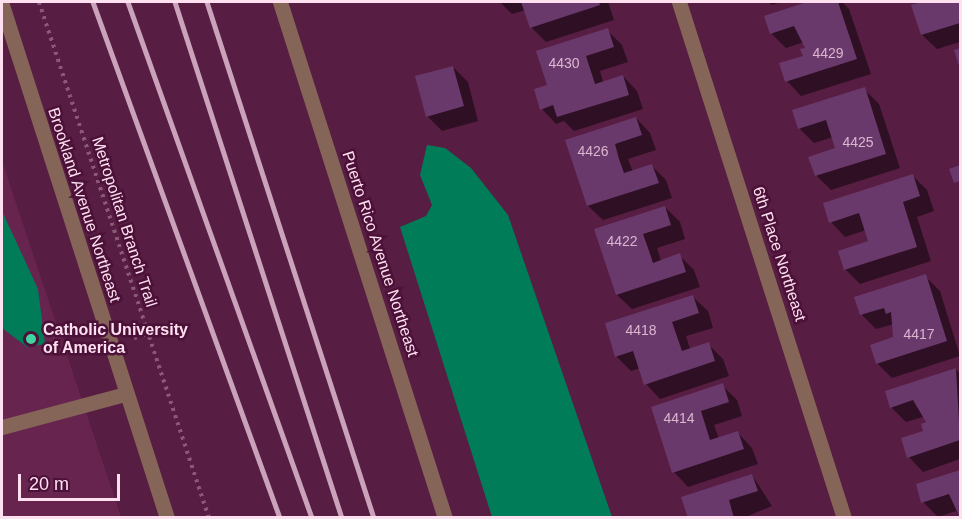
<!DOCTYPE html>
<html>
<head>
<meta charset="utf-8">
<style>
  body { margin:0 }
  #map { position:relative; width:962px; height:519px; overflow:hidden; background:#581d42; font-family:Arial,sans-serif }
  div>[style] { position:absolute }
  .built>* { inset:0; background:#67244e }
  .forest>* { inset:0; background:#007c59 }
  .shadow>* { inset:0; background:#0007 }
  .building>* { inset:0; background:#69396c }
  .path>* { height:4px; margin-top:-2px; transform-origin:0; background:repeating-linear-gradient(90deg,#8b5877 0 3px,transparent 0 7.5px) }
  .minor>* { height:15px; margin:-7.5px; padding:0 7.5px; transform-origin:7.5px; border-radius:7.5px; background:#846558 }
  .rail>* { height:4.5px; margin:-2.25px; padding:0 2.25px; transform-origin:2.25px; border-radius:2.25px; background:#caa2b9 }
  .dots>* { width:16px; height:16px; translate:-50% -50%; box-sizing:border-box; border:3px solid #4c1138; border-radius:50% }
  span { translate:-50% -50%; white-space:nowrap; text-align:center; line-height:1.15; -webkit-text-stroke:5px #4c1138; paint-order:stroke }
  .number-label { font-size:14px; color:#dab6cf }
  .number-label span { -webkit-text-stroke-width:0 }
  .street-label { font-size:16px; color:#ffe0f0 }
  .poi-label { font-size:16px; color:#ffe0f0; font-weight:700 }
  .left { translate:0 -50%; text-align:left }
  .frame { position:absolute; inset:0; border:3px solid #ffe0f0; pointer-events:none }
  .scale { position:absolute; left:18px; top:474px; width:102px; height:27px; box-sizing:border-box; border:3px solid #ffe0f0; border-top:0; padding-left:8px; font-size:18px; line-height:21px; white-space:nowrap; color:#ffe0f0; -webkit-text-stroke:4px #4c1138; paint-order:stroke }
</style>
</head>
<body>
<div id="map">
  <div class="built">
    <div style="clip-path:polygon(2px 161px,121px 517px,2px 517px)"></div>
  </div>
  <div class="forest">
    <div style="clip-path:polygon(427px 145px,445px 148px,471px 168px,508px 215px,612px 517px,492px 517px,400px 227px,426px 216px,432px 205px,420px 175px)"></div>
    <div style="clip-path:polygon(2px 211px,38px 289px,45px 344px,27px 347px,2px 328px)"></div>
  </div>
  <div class="shadow">
    <div style="clip-path:polygon(500px 2px,608px 2px,614px 20px,546px 42px,531px 27px,526px 10px,512px 14px)"></div>
    <div style="clip-path:polygon(769px 2px,781px 2px,772px 5px)"></div>
    <div style="clip-path:polygon(812px 2px,842px 2px,849px 9px,871px 74px,801px 96px,787px 81px,808px 49px,804px 42px,786px 48px,771px 33px,766px 17px)"></div>
    <div style="clip-path:polygon(926px 2px,960px 2px,960px 42px,937px 49px,922px 35px,913px 6px)"></div>
    <div style="clip-path:polygon(607px 30px,622px 45px,628px 62px,600px 71px,603px 82px,623px 76px,637px 91px,643px 109px,574px 131px,564px 121px,556px 124px,542px 109px,549px 86px)"></div>
    <div style="clip-path:polygon(453px 67px,468px 82px,478px 121px,442px 131px,427px 116px)"></div>
    <div style="clip-path:polygon(864px 89px,879px 104px,900px 168px,831px 190px,816px 175px,837px 149px,833px 137px,814px 143px,799px 128px)"></div>
    <div style="clip-path:polygon(636px 118px,650px 133px,656px 150px,628px 159px,633px 172px,651px 165px,666px 180px,672px 198px,603px 220px,588px 206px,567px 141px)"></div>
    <div style="clip-path:polygon(913px 176px,927px 190px,934px 211px,917px 217px,931px 261px,860px 284px,845px 269px,870px 242px,866px 230px,845px 237px,831px 222px)"></div>
    <div style="clip-path:polygon(665px 207px,680px 222px,685px 239px,657px 248px,661px 261px,679px 255px,694px 270px,700px 287px,632px 309px,617px 295px,596px 230px)"></div>
    <div style="clip-path:polygon(925px 276px,940px 291px,960px 356px,892px 378px,877px 363px,895px 339px,894px 324px,876px 329px,862px 315px)"></div>
    <div style="clip-path:polygon(693px 297px,708px 311px,713px 328px,686px 336px,690px 349px,708px 344px,723px 359px,729px 376px,660px 399px,646px 384px,640px 368px,631px 371px,616px 356px)"></div>
    <div style="clip-path:polygon(956px 369px,960px 374px,960px 459px,923px 472px,909px 457px,925px 432px,926px 416px,906px 422px,892px 408px,887px 392px)"></div>
    <div style="clip-path:polygon(722px 385px,737px 400px,742px 416px,714px 425px,719px 439px,738px 433px,752px 448px,758px 464px,688px 487px,674px 472px,653px 408px)"></div>
    <div style="clip-path:polygon(960px 471px,960px 518px,956px 511px,938px 517px,923px 502px,918px 485px)"></div>
    <div style="clip-path:polygon(752px 475px,772px 506px,743px 518px,690px 518px)"></div>
  </div>
  <div class="building">
    <div style="clip-path:polygon(521px 2px,599px 2px,600px 5px,530px 28px)"></div>
    <div style="clip-path:polygon(807px 2px,838px 2px,857px 59px,785px 82px,779px 63px,803px 56px,800px 49px,805px 48px,794px 26px,770px 34px,764px 16px)"></div>
    <div style="clip-path:polygon(921px 2px,960px 2px,960px 23px,921px 35px,911px 5px)"></div>
    <div style="clip-path:polygon(608px 28px,614px 47px,586px 56px,595px 84px,623px 75px,629px 95px,557px 117px,553px 105px,540px 110px,534px 89px,547px 85px,536px 51px)"></div>
    <div style="clip-path:polygon(960px 48px,960px 69px,954px 50px)"></div>
    <div style="clip-path:polygon(453px 66px,464px 106px,426px 117px,415px 76px)"></div>
    <div style="clip-path:polygon(865px 87px,886px 154px,815px 176px,808px 157px,835px 148px,826px 120px,798px 129px,792px 110px)"></div>
    <div style="clip-path:polygon(636px 117px,642px 135px,615px 144px,619px 159px,624px 173px,652px 164px,659px 183px,587px 206px,565px 140px)"></div>
    <div style="clip-path:polygon(960px 165px,960px 181px,954px 183px,949px 169px)"></div>
    <div style="clip-path:polygon(913px 174px,920px 196px,903px 202px,917px 247px,844px 270px,838px 251px,868px 241px,859px 213px,829px 223px,823px 203px)"></div>
    <div style="clip-path:polygon(665px 206px,671px 225px,643px 234px,648px 248px,653px 263px,680px 253px,686px 272px,616px 295px,594px 229px)"></div>
    <div style="clip-path:polygon(926px 274px,947px 341px,876px 364px,870px 345px,893px 337px,891px 312px,886px 314px,884px 308px,860px 315px,854px 297px)"></div>
    <div style="clip-path:polygon(693px 295px,699px 313px,672px 322px,682px 351px,709px 342px,715px 361px,644px 385px,633px 351px,615px 357px,605px 323px)"></div>
    <div style="clip-path:polygon(956px 368px,960px 440px,907px 458px,901px 438px,923px 431px,921px 424px,926px 422px,913px 400px,890px 408px,885px 391px)"></div>
    <div style="clip-path:polygon(723px 383px,729px 402px,701px 411px,710px 440px,738px 431px,744px 449px,672px 473px,651px 407px)"></div>
    <div style="clip-path:polygon(960px 470px,960px 518px,949px 494px,921px 503px,916px 484px)"></div>
    <div style="clip-path:polygon(752px 474px,758px 491px,729px 500px,734px 518px,688px 518px,681px 497px)"></div>
  </div>
  <div class="path">
    <div style="left:39px;top:2px;width:543px;rotate:71.77deg"></div>
    <div style="left:134px;top:338px;width:14px;rotate:-17deg"></div>
  </div>
  <div class="minor">
    <div style="left:280px;top:2px;width:542px;rotate:72.27deg"></div>
    <div style="left:679px;top:2px;width:542px;rotate:72.27deg"></div>
    <div style="left:2px;top:5px;width:539px;rotate:72.17deg"></div>
    <div style="left:2px;top:427px;width:127px;rotate:-15deg"></div>
  </div>
  <div class="rail">
    <div style="left:93px;top:2px;width:549px;rotate:70.08deg"></div>
    <div style="left:128px;top:2px;width:548px;rotate:70.37deg"></div>
    <div style="left:175px;top:2px;width:542px;rotate:72.07deg"></div>
    <div style="left:207px;top:2px;width:542px;rotate:72.07deg"></div>
  </div>
  <div class="dots">
    <div style="left:31px;top:339px;background:#42d4a0"></div>
  </div>
  <div class="number-label">
    <span style="left:828px;top:53px">4429</span>
    <span style="left:564px;top:63px">4430</span>
    <span style="left:858px;top:142px">4425</span>
    <span style="left:593px;top:151px">4426</span>
    <span style="left:622px;top:241px">4422</span>
    <span style="left:641px;top:330px">4418</span>
    <span style="left:919px;top:334px">4417</span>
    <span style="left:679px;top:418px">4414</span>
  </div>
  <div class="street-label">
    <span style="left:84px;top:205px;rotate:72deg">Brookland Avenue Northeast</span>
    <span style="left:124px;top:222px;rotate:72deg">Metropolitan Branch Trail</span>
    <span style="left:380px;top:254px;rotate:72deg">Puerto Rico Avenue Northeast</span>
    <span style="left:779px;top:254px;rotate:72deg">6th Place Northeast</span>
  </div>
  <div class="poi-label">
    <span class="left" style="left:43px;top:339px">Catholic University<br>of America</span>
  </div>
  <div class="frame"></div>
  <div class="scale">20 m</div>
</div>
</body>
</html>
